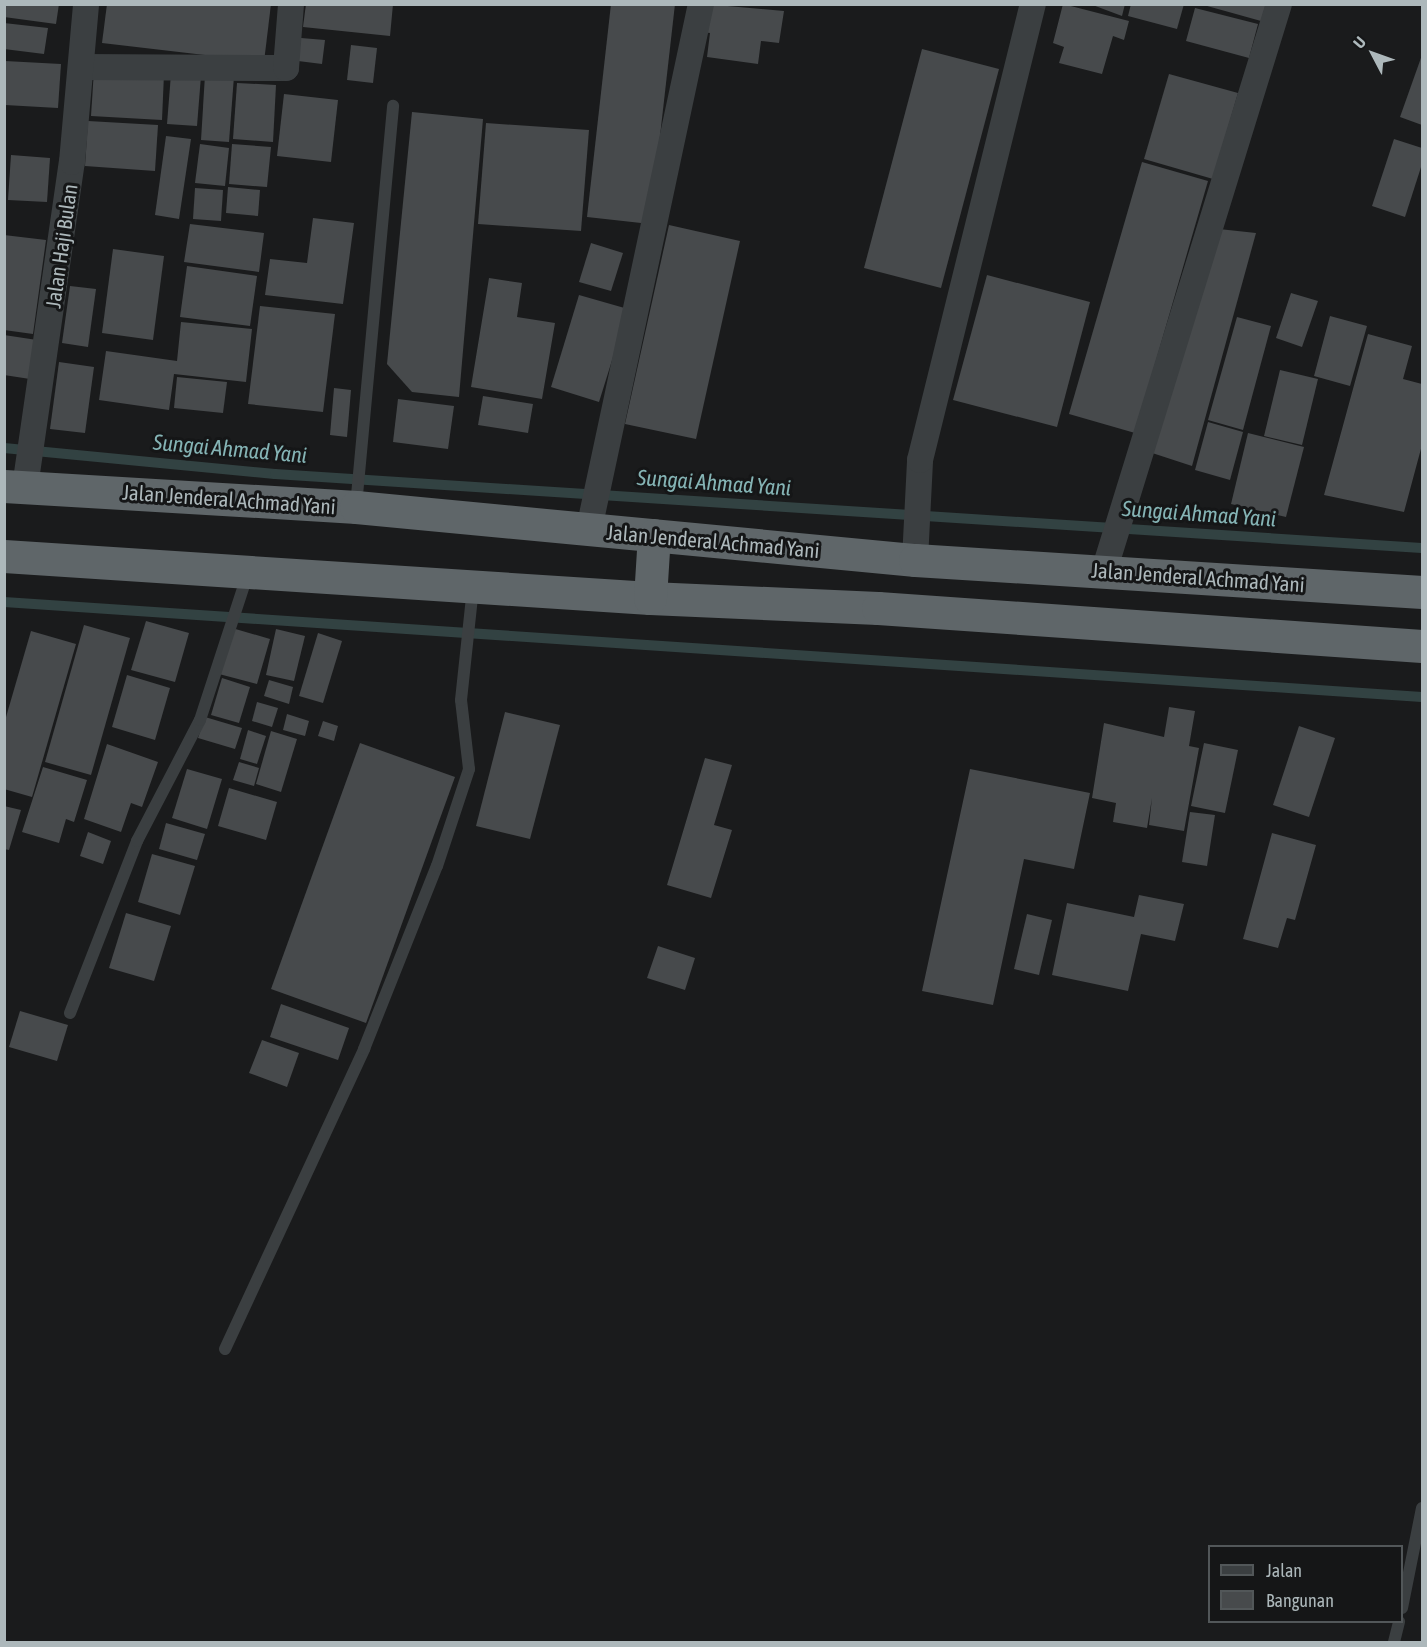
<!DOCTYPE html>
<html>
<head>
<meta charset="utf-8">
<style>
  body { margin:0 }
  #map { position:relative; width:1427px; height:1647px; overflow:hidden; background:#1a1b1c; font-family:"Asap Condensed",sans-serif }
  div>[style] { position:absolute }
  .stream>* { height:10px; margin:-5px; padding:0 5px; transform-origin:5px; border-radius:5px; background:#324242 }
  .building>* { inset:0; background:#474a4c }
  .service>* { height:12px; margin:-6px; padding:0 6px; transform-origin:6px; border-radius:6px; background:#3b3f41 }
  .minor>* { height:26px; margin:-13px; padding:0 13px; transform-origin:13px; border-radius:13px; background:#3b3f41 }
  .trunk>* { height:33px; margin:-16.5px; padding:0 16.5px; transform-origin:16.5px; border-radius:16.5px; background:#5f6669 }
  span { translate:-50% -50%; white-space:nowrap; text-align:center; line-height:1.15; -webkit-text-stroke:6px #151617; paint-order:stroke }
  .street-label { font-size:21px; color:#adb8bb }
  .water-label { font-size:22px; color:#85b4b5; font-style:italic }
  .frame { position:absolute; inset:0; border:6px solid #adb8bb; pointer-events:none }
  .legend { position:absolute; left:1208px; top:1545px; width:195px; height:78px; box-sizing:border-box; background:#151617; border:2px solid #525759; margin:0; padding:8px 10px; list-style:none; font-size:18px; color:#adb8bb }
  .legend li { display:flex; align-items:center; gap:12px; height:30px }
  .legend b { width:30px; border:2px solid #525759 }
  .north { position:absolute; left:1343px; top:24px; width:60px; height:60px; -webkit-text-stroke:4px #151617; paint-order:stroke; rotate:311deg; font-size:16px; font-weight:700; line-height:24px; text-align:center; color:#adb8bb }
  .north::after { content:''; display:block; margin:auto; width:21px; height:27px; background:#adb8bb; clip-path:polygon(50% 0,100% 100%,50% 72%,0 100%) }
</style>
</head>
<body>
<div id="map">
  <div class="stream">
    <div style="left:4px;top:448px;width:272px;rotate:5.5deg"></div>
    <div style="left:275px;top:474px;width:1149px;rotate:3.69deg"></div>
    <div style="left:4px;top:602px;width:1421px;rotate:3.83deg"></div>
  </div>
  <div class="building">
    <div style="clip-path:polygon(4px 4px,59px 4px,56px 24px,4px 17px)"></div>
    <div style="clip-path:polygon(107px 4px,271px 4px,264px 62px,102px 43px)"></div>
    <div style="clip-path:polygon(306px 4px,393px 4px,390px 36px,303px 27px)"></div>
    <div style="clip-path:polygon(611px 4px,675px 4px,650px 224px,587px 217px)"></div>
    <div style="clip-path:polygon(705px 4px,784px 11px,779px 43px,761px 41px,758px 64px,707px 57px,710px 33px,701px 32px)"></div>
    <div style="clip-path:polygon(1063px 4px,1129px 21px,1124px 40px,1113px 36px,1102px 74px,1059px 63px,1064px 47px,1053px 43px)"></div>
    <div style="clip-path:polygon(1090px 4px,1125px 4px,1122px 16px)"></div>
    <div style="clip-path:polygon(1131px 4px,1184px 4px,1177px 29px,1128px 16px)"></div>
    <div style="clip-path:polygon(1200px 4px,1266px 4px,1261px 21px)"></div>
    <div style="clip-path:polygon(1195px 8px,1258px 24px,1249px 58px,1186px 41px)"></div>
    <div style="clip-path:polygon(4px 23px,48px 28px,44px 54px,4px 49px)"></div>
    <div style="clip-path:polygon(301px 38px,325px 40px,322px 64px,298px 61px)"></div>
    <div style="clip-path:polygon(351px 45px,377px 48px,373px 83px,347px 80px)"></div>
    <div style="clip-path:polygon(922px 49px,999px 69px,941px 288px,864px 268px)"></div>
    <div style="clip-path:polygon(1422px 55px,1422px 125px,1400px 117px)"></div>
    <div style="clip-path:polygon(5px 61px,61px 64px,58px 108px,5px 105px)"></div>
    <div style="clip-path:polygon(94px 70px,164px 74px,162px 120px,91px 116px)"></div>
    <div style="clip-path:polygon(171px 74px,201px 76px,197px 126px,167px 124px)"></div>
    <div style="clip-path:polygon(1169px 74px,1238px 93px,1213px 179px,1144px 159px)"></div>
    <div style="clip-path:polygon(205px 75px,234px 76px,229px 142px,201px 140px)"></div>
    <div style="clip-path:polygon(237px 83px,276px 85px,273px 142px,233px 139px)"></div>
    <div style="clip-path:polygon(284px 94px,338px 100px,331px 162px,277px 156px)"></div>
    <div style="clip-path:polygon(412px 112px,483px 119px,459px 397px,412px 392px,387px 364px)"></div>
    <div style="clip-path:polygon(88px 121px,158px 125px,155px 171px,85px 166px)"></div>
    <div style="clip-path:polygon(486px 123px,589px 130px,581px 231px,478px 224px)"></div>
    <div style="clip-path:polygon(166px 136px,191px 139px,179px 219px,155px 215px)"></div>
    <div style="clip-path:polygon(1394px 139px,1422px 148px,1422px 164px,1405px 217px,1372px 206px)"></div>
    <div style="clip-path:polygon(200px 144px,229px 148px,225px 186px,195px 183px)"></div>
    <div style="clip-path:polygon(232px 144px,271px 147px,267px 187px,229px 184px)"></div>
    <div style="clip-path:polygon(11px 155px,50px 158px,47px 202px,8px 200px)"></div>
    <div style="clip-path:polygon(1142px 162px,1208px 181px,1135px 433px,1069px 414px)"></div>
    <div style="clip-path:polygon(228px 187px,260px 190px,258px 216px,226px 213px)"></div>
    <div style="clip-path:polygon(195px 188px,223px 190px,221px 221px,193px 219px)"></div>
    <div style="clip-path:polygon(313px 218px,354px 223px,343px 304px,265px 295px,270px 259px,307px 263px)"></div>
    <div style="clip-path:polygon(190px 224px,264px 233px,259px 272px,184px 262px)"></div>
    <div style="clip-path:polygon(669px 225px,740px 241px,696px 439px,625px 424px)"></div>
    <div style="clip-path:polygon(1219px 229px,1256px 233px,1192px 466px,1143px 450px)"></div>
    <div style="clip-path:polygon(4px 235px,46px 240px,33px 334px,4px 330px)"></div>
    <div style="clip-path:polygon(591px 243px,623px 253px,611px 291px,579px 282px)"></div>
    <div style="clip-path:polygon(113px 249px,164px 256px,153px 340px,102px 333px)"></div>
    <div style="clip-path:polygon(187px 266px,257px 276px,250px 326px,180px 317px)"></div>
    <div style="clip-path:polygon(987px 275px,1090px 302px,1057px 427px,953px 400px)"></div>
    <div style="clip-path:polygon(489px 278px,522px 283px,517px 317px,555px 323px,542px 399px,471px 387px)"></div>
    <div style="clip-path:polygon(70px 286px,96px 289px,88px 347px,62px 343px)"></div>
    <div style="clip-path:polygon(1291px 293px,1318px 301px,1302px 347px,1276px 338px)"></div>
    <div style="clip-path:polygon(579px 295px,628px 309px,599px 402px,551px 387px)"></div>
    <div style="clip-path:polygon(260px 306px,335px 314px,323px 412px,248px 404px)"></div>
    <div style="clip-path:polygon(1330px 316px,1367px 326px,1350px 386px,1314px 376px)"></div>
    <div style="clip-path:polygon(1237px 317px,1271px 326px,1243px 430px,1208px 420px)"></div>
    <div style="clip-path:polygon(181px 322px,252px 329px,246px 382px,174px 374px,169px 410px,99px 400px,106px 351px,177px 361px)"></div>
    <div style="clip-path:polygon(1368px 334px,1412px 346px,1403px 379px,1422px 384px,1422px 445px,1404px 512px,1324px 495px)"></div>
    <div style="clip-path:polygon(4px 335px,37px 340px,30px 379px,4px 375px)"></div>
    <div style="clip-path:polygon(59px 362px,94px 367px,85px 433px,50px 429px)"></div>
    <div style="clip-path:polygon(1280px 370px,1318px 379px,1302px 445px,1264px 436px)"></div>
    <div style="clip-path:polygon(177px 377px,227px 382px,223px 413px,174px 408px)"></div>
    <div style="clip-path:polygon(334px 388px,351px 390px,347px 437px,330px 435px)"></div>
    <div style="clip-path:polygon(483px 396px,533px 404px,528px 433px,478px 425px)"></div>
    <div style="clip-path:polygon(398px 399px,454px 406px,448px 449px,393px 442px)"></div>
    <div style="clip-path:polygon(1208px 422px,1243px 432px,1230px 480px,1195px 470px)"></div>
    <div style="clip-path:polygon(1248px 433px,1304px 447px,1286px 517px,1231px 504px)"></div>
    <div style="clip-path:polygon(146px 621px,189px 633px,175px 682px,131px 670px)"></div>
    <div style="clip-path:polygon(84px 625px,130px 638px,91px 775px,45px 762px)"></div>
    <div style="clip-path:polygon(232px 628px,270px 639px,257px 684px,219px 674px)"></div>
    <div style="clip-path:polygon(276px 629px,305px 636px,294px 681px,266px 675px)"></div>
    <div style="clip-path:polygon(31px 631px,76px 644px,32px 797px,4px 789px,4px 724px)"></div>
    <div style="clip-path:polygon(318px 633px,342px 641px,323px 703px,299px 696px)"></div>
    <div style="clip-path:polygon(127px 675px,170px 688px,155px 740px,112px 727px)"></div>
    <div style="clip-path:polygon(222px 678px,250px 687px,239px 723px,211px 715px)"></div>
    <div style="clip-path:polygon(269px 680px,293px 687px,289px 704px,264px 696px)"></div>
    <div style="clip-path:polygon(257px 702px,278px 708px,272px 727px,252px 721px)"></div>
    <div style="clip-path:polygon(1169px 707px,1195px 711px,1189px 746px,1199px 748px,1184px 831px,1149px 825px,1152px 798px,1147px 828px,1113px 822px,1116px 803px,1092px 798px,1104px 723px,1164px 737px)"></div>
    <div style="clip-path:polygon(505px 712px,560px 725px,530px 839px,476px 826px)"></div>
    <div style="clip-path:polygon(287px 714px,309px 721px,305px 736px,283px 730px)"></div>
    <div style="clip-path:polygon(205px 717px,242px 728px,235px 749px,198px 738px)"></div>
    <div style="clip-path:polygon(323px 721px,338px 726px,334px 741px,318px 736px)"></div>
    <div style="clip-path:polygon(1299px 726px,1335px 738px,1309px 817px,1273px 805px)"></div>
    <div style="clip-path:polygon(248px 730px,266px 736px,257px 764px,240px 759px)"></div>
    <div style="clip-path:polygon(271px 731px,297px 739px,281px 792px,256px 784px)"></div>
    <div style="clip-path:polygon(360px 743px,455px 777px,366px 1023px,271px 989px)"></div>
    <div style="clip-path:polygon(1204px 743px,1238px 750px,1225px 813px,1191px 806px)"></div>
    <div style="clip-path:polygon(107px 744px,158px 762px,142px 807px,131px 803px,121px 832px,84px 819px)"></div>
    <div style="clip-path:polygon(705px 758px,732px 765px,714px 825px,732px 830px,711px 898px,667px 885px)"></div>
    <div style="clip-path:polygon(239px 762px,259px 768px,254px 786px,233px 780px)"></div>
    <div style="clip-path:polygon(43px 767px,87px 780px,74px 822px,66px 819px,59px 843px,22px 832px)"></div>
    <div style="clip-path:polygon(187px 769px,222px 779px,207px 829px,172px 818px)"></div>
    <div style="clip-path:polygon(970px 769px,1090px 793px,1074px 869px,1024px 859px,993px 1005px,922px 991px)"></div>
    <div style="clip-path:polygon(229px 788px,277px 802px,266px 840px,218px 826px)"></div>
    <div style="clip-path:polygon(4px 806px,21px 810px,9px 850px,4px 849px)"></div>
    <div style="clip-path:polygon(1190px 812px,1215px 815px,1207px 866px,1182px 862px)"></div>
    <div style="clip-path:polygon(166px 823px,205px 834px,197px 860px,159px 849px)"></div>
    <div style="clip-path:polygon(88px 832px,111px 841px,103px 864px,80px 856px)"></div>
    <div style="clip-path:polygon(1272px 833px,1316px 845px,1295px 920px,1287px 918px,1278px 948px,1243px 939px)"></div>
    <div style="clip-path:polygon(152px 854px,195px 866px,180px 915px,138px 902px)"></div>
    <div style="clip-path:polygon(1139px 895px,1184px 904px,1175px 941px,1141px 934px,1128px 991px,1052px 975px,1067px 903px,1134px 917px)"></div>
    <div style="clip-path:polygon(126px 913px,171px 926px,154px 981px,109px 968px)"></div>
    <div style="clip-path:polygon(1027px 914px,1052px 920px,1039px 975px,1014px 969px)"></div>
    <div style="clip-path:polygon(658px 946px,695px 958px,685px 990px,647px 978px)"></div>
    <div style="clip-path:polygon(281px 1004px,349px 1028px,338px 1060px,270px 1037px)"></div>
    <div style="clip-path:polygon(20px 1011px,68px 1025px,57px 1061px,9px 1047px)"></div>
    <div style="clip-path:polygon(262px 1040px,299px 1053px,287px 1087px,249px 1073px)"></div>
  </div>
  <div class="service">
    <div style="left:356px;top:506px;width:402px;rotate:-84.7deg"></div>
    <div style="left:70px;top:1013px;width:185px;rotate:-68.7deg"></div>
    <div style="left:137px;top:841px;width:136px;rotate:-62.5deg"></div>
    <div style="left:200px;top:720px;width:155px;rotate:-71.9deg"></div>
    <div style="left:225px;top:1349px;width:331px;rotate:-65.1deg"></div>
    <div style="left:364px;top:1049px;width:197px;rotate:-68.3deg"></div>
    <div style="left:437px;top:866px;width:102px;rotate:-71.7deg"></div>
    <div style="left:469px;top:769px;width:69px;rotate:-96.6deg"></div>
    <div style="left:461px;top:700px;width:113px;rotate:-83.9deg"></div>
    <div style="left:1402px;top:1608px;width:102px;rotate:-78.7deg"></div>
    <div style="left:1394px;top:1642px;width:21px;rotate:-76deg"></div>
  </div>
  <div class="minor">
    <div style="left:81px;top:67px;width:205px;rotate:0.3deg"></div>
    <div style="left:286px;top:68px;width:64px;rotate:-85.5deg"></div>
    <div style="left:25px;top:487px;width:328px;rotate:-81.8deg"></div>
    <div style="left:72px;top:162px;width:159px;rotate:-84.9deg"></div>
    <div style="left:589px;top:529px;width:537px;rotate:-77.96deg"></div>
    <div style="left:915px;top:560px;width:100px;rotate:-87.1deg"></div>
    <div style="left:920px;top:460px;width:470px;rotate:-76.1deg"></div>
    <div style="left:1104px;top:571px;width:593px;rotate:-72.85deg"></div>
  </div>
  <div class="trunk">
    <div style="left:4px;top:486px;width:353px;rotate:3.4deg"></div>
    <div style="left:356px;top:507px;width:562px;rotate:5.42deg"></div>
    <div style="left:915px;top:560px;width:508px;rotate:3.61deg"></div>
    <div style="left:4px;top:556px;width:647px;rotate:3.72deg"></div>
    <div style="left:650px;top:598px;width:228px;rotate:2.5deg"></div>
    <div style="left:878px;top:608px;width:545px;rotate:4deg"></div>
    <div style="left:650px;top:598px;width:63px;rotate:-86.4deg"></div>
  </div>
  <div class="street-label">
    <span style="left:61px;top:246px;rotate:-82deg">Jalan Haji Bulan</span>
    <span style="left:229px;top:499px;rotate:4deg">Jalan Jenderal Achmad Yani</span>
    <span style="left:713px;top:541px;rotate:5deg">Jalan Jenderal Achmad Yani</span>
    <span style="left:1198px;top:577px;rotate:4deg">Jalan Jenderal Achmad Yani</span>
  </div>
  <div class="water-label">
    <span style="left:230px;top:449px;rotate:5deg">Sungai Ahmad Yani</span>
    <span style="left:714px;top:483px;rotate:4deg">Sungai Ahmad Yani</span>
    <span style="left:1199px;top:514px;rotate:4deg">Sungai Ahmad Yani</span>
  </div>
  <div class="frame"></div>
  <ul class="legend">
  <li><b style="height:8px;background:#3b3f41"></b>Jalan</li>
  <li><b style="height:16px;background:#474a4c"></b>Bangunan</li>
  </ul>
  <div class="north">U</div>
</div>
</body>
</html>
